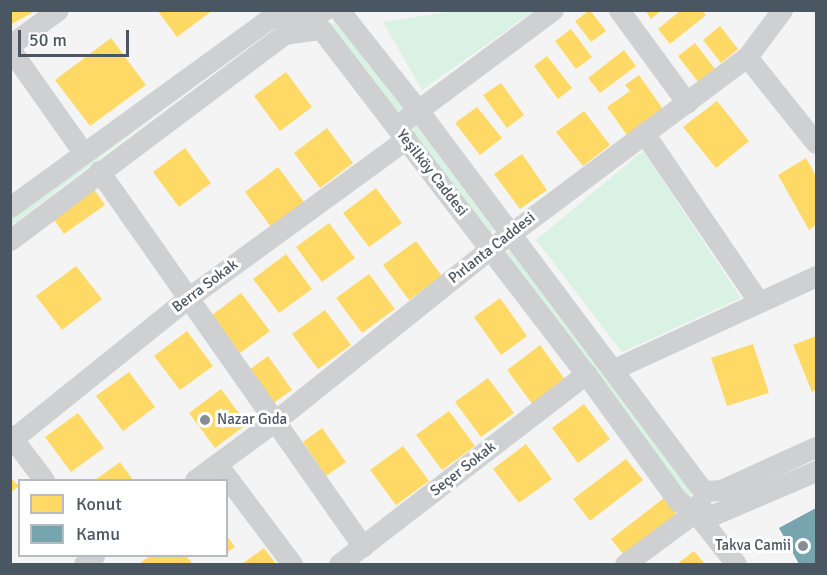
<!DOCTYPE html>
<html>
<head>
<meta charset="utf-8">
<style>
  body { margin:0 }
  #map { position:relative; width:827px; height:575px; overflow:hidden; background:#f4f4f4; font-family:Signika,sans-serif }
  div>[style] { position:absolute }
  .green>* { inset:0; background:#d9f2e3 }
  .homes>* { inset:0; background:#ffd966 }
  .public>* { inset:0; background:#76a5af }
  .minor>* { height:21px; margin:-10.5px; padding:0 10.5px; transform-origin:10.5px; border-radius:10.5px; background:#ced0d2 }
  .dots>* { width:16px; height:16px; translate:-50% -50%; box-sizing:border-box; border:3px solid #fff; border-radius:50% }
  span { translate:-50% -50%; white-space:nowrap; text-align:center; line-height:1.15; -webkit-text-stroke:6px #fff; paint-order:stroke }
  .street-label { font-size:15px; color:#4a5661 }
  .poi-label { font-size:15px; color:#4a5661 }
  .left { translate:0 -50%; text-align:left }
  .right { translate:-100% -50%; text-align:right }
  .frame { position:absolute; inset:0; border:12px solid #4a5661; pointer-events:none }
  .legend { position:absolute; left:18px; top:479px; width:210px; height:78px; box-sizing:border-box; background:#fff; border:2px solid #b7bbc0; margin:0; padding:8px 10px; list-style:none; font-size:18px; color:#4a5661 }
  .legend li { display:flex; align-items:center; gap:12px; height:30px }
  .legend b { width:30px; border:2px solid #b7bbc0 }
  .scale { position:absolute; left:18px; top:30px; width:111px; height:27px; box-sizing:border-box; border:3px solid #4a5661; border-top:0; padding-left:8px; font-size:18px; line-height:21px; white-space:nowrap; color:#4a5661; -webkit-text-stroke:4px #fff; paint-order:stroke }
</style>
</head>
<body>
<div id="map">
  <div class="green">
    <div style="clip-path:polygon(455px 11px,534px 11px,422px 90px,383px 22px)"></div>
    <div style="clip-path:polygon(336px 21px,405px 111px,400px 117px,330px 25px)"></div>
    <div style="clip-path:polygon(246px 40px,249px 44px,11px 226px,11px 219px)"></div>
    <div style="clip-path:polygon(416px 122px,495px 229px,488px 235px,410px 127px)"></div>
    <div style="clip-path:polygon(643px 151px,741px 298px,622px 352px,536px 240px)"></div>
    <div style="clip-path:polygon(513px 248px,693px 493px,688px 497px,505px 254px)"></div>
  </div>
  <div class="homes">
    <div style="clip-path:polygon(10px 10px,37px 10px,10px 25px)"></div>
    <div style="clip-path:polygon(157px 10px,213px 10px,177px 37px)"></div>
    <div style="clip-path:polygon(590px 10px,606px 31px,591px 42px,575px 21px)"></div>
    <div style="clip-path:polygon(645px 10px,662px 10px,651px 19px)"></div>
    <div style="clip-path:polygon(681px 10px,702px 10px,706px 15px,670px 44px,658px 29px)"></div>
    <div style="clip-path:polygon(720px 26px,738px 49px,721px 63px,703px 40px)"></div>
    <div style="clip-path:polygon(571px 29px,592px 57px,576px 69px,555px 41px)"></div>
    <div style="clip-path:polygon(111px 38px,146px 85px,90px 126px,55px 80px)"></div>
    <div style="clip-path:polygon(695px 43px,716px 70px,699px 83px,678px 56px)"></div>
    <div style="clip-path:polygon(624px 50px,636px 66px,600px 93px,588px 78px)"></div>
    <div style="clip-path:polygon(547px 56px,572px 88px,558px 99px,534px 66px)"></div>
    <div style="clip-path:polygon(286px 72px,312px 107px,280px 131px,254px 96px)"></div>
    <div style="clip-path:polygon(639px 75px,663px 109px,627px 135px,607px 107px,630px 91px,625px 85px)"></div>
    <div style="clip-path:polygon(501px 83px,524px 115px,507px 128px,483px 95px)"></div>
    <div style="clip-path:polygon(717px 101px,749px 141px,716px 168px,683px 127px)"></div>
    <div style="clip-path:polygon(477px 107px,502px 138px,480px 155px,455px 123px)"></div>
    <div style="clip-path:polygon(584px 111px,610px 145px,583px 166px,556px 132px)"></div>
    <div style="clip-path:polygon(327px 128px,353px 163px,320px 188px,294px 153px)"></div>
    <div style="clip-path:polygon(185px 148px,211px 183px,179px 207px,153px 172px)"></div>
    <div style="clip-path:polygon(522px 154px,547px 190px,520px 209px,494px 174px)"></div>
    <div style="clip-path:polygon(806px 158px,816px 176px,816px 225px,809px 230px,778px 175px)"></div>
    <div style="clip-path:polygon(278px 167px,304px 202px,271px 227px,245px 192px)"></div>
    <div style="clip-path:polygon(84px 175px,105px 205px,64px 234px,43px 204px)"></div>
    <div style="clip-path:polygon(376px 188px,402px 223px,369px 247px,343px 213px)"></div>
    <div style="clip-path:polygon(329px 223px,355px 258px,322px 282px,296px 247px)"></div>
    <div style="clip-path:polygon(416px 241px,442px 276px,409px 300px,383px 265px)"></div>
    <div style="clip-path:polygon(286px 254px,312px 289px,279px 313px,253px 279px)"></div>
    <div style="clip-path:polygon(76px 266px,102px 299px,62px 330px,36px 296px)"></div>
    <div style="clip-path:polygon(369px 274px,395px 309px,362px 333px,336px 298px)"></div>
    <div style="clip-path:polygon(241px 293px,270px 331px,240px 353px,212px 315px)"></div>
    <div style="clip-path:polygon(500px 298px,527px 336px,501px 355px,474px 317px)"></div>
    <div style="clip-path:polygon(325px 310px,351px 345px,318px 369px,292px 334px)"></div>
    <div style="clip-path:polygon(187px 331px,213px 366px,180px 390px,154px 356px)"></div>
    <div style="clip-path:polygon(816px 336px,816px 390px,812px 392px,793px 345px)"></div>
    <div style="clip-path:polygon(753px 344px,769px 393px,727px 406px,711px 358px)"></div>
    <div style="clip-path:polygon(540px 345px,566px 381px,533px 405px,507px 370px)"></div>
    <div style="clip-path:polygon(268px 356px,292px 390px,272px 404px,249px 370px)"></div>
    <div style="clip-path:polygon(129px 372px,155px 407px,123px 431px,96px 396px)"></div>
    <div style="clip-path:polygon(488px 378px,514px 413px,481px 437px,455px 402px)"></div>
    <div style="clip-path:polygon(221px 389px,247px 424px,215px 448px,189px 413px)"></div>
    <div style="clip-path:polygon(584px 404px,610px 439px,578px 463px,552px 428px)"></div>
    <div style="clip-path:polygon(449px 411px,475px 446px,442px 470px,416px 435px)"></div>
    <div style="clip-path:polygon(78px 413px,104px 448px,71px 472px,45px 437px)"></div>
    <div style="clip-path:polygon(322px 428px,346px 462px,326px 476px,303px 442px)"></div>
    <div style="clip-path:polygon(526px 444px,552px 479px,519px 503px,493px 469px)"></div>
    <div style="clip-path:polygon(403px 446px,429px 481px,396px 505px,370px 470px)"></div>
    <div style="clip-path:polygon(626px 459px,643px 480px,590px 521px,573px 499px)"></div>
    <div style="clip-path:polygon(120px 462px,133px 480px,95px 480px)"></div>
    <div style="clip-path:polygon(10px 477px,19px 486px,10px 493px)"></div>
    <div style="clip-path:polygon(664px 498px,681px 520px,628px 560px,611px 539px)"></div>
    <div style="clip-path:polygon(226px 535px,235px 547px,226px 553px)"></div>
    <div style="clip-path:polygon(264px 548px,276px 564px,242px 564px)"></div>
    <div style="clip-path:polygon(694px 551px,705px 564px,677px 564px)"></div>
    <div style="clip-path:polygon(150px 556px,186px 556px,193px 564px,143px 564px,141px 562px)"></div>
  </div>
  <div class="public">
    <div style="clip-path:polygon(816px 508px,816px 564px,799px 564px,779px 528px)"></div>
  </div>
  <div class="minor">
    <div style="left:339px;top:10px;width:127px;rotate:51.7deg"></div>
    <div style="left:418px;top:110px;width:471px;rotate:53.2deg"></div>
    <div style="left:700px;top:487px;width:7px;rotate:34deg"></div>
    <div style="left:706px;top:491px;width:15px;rotate:-4deg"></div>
    <div style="left:721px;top:490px;width:104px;rotate:-24.4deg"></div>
    <div style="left:619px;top:10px;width:115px;rotate:53.8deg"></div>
    <div style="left:10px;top:45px;width:59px;rotate:-36.1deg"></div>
    <div style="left:10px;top:49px;width:126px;rotate:54.7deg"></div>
    <div style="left:747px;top:57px;width:110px;rotate:51.3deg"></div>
    <div style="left:406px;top:119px;width:183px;rotate:-36.6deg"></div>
    <div style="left:644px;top:133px;width:204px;rotate:55.8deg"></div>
    <div style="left:99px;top:171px;width:459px;rotate:54.9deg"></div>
    <div style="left:10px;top:207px;width:321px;rotate:-36deg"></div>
    <div style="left:270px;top:18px;width:55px;rotate:-8.4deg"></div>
    <div style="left:10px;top:240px;width:343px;rotate:-36.9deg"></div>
    <div style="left:284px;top:34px;width:37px;rotate:-8deg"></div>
    <div style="left:321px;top:29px;width:435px;rotate:52.5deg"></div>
    <div style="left:586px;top:374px;width:157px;rotate:54.1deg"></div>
    <div style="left:678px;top:501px;width:20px;rotate:33deg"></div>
    <div style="left:695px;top:512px;width:20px;rotate:6deg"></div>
    <div style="left:715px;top:514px;width:110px;rotate:-23.1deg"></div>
    <div style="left:614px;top:369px;width:222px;rotate:-24.7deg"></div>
    <div style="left:10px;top:435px;width:56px;rotate:52.9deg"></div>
    <div style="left:10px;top:441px;width:228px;rotate:-38.8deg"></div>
    <div style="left:188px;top:298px;width:270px;rotate:-36.1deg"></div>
    <div style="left:217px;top:464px;width:125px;rotate:53.1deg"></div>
    <div style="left:195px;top:480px;width:99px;rotate:-36.4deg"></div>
    <div style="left:275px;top:421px;width:275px;rotate:-38.7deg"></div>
    <div style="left:490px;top:249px;width:321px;rotate:-36.8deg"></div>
    <div style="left:747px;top:57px;width:59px;rotate:-53.3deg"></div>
    <div style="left:695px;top:512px;width:66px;rotate:51.7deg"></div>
    <div style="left:84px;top:564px;width:13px;rotate:-39deg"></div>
    <div style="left:339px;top:564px;width:312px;rotate:-37.6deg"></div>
    <div style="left:625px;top:564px;width:87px;rotate:-36.6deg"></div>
    <div style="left:695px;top:512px;width:11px;rotate:-63deg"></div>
  </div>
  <div class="dots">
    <div style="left:205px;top:420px;background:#868d94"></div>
    <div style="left:803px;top:546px;background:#868d94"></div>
  </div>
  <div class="street-label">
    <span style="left:432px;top:173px;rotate:52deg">Yeşilköy Caddesi</span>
    <span style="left:492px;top:248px;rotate:-38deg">Pırlanta Caddesi</span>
    <span style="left:205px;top:286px;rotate:-37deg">Berra Sokak</span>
    <span style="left:463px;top:469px;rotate:-38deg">Seçer Sokak</span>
  </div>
  <div class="poi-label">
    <span class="left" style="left:217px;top:420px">Nazar Gıda</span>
    <span class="right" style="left:791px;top:546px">Takva Camii</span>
  </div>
  <div class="frame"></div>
  <ul class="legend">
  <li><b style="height:16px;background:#ffd966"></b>Konut</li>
  <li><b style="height:16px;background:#76a5af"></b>Kamu</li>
  </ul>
  <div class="scale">50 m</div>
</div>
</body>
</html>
